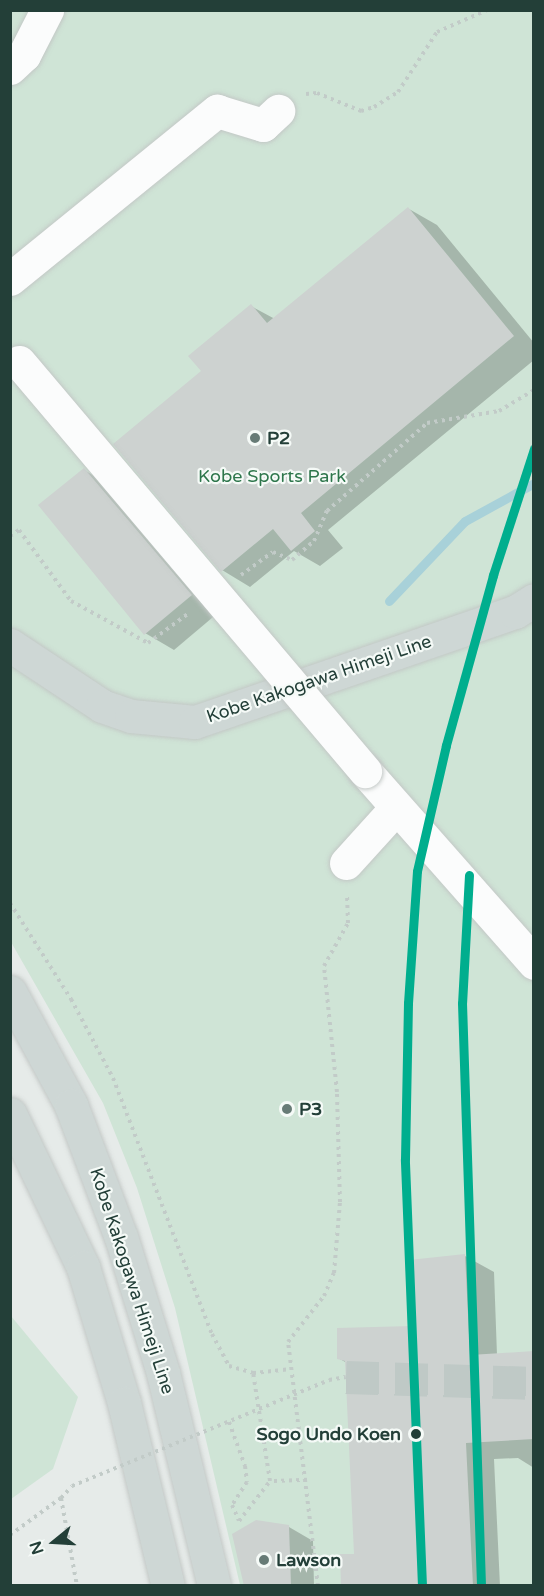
<!DOCTYPE html>
<html>
<head>
<meta charset="utf-8">
<style>
  body { margin:0 }
  #map { position:relative; width:544px; height:1596px; overflow:hidden; background:#e6ebe9; font-family:"Varela Round",sans-serif }
  div>[style] { position:absolute }
  .green>* { inset:0; background:#cfe4d6 }
  .shadow>* { inset:0; background:#0003 }
  .stream>* { height:9px; margin:-4.5px; padding:0 4.5px; transform-origin:4.5px; border-radius:4.5px; background:#a8d1d9 }
  .building>* { inset:0; background:#cdd2d0 }
  .minor-tunnel>* { height:33px; margin-top:-16.5px; transform-origin:0; background:repeating-linear-gradient(90deg,#bfc9c6 0 33px,transparent 0 49px) }
  .path>* { height:4px; margin-top:-2px; transform-origin:0; background:repeating-linear-gradient(90deg,#c2cbc8 0 3px,transparent 0 7.5px) }
  .roads { filter:drop-shadow(0 0 2px #c3c8c6) drop-shadow(0 0 2px #c3c8c6) }
  .minor>* { height:33px; margin:-16.5px; padding:0 16.5px; transform-origin:16.5px; border-radius:16.5px; background:#fbfcfc }
  .major>* { height:33px; margin:-16.5px; padding:0 16.5px; transform-origin:16.5px; border-radius:16.5px; background:#ced7d5 }
  .path-bridge>* { height:4px; margin-top:-2px; transform-origin:0; background:repeating-linear-gradient(90deg,#c2cbc8 0 3px,transparent 0 7.5px) }
  .bridges { filter:drop-shadow(0 0 2px #c3c8c6) drop-shadow(0 0 2px #c3c8c6) }
  .minor-bridge>* { height:33px; margin:-16.5px; padding:0 16.5px; transform-origin:16.5px; border-radius:16.5px; background:#fbfcfc }
  .metro-1>* { height:9px; margin:-4.5px; padding:0 4.5px; transform-origin:4.5px; border-radius:4.5px; background:#00ae8e }
  .dots>* { width:16px; height:16px; translate:-50% -50%; box-sizing:border-box; border:3px solid #f5faf7; border-radius:50% }
  span { translate:-50% -50%; white-space:nowrap; text-align:center; line-height:1.15; -webkit-text-stroke:4.5px #f5faf7; paint-order:stroke }
  .poi-label { font-size:18px; color:#233f38; font-weight:700 }
  .left { translate:0 -50%; text-align:left }
  .park-label { font-size:18px; color:#2d764b }
  .street-label { font-size:18px; color:#233f38 }
  .stop-label { font-size:18px; color:#233f38; font-weight:700 }
  .right { translate:-100% -50%; text-align:right }
  .frame { position:absolute; inset:0; border:12px solid #233f38; pointer-events:none }
  .north { position:absolute; left:24px; top:1512px; width:60px; height:60px; -webkit-text-stroke:4px #f5faf7; paint-order:stroke; rotate:252deg; font-size:16px; font-weight:700; line-height:24px; text-align:center; color:#233f38 }
  .north::after { content:''; display:block; margin:auto; width:21px; height:27px; background:#233f38; clip-path:polygon(50% 0,100% 100%,50% 72%,0 100%) }
</style>
</head>
<body>
<div id="map">
  <div class="green">
    <div style="clip-path:polygon(11px 11px,533px 11px,533px 1585px,240px 1585px,175px 1308px,137px 1188px,103px 1103px,11px 942px)"></div>
    <div style="clip-path:polygon(11px 1316px,78px 1397px,53px 1469px,11px 1499px)"></div>
  </div>
  <div class="shadow">
    <div style="clip-path:polygon(409px 209px,437px 225px,534px 343px,534px 360px,328px 530px,343px 548px,320px 566px,294px 551px,250px 587px,222px 570px,203px 371px,251px 306px,275px 319px)"></div>
    <div style="clip-path:polygon(84px 470px,112px 486px,219px 612px,174px 650px,145px 633px)"></div>
    <div style="clip-path:polygon(465px 1256px,494px 1272px,497px 1355px,534px 1353px,534px 1468px,518px 1458px,494px 1459px,500px 1586px,342px 1586px,356px 1556px,347px 1363px,338px 1358px,414px 1327px,411px 1261px)"></div>
    <div style="clip-path:polygon(289px 1527px,313px 1541px,314px 1586px,245px 1586px)"></div>
  </div>
  <div class="stream">
    <div style="left:389px;top:601px;width:110px;rotate:-46.5deg"></div>
    <div style="left:465px;top:521px;width:79px;rotate:-28.8deg"></div>
  </div>
  <div class="building">
    <div style="clip-path:polygon(408px 207px,514px 336px,301px 513px,315px 531px,291px 551px,273px 529px,221px 572px,113px 444px,201px 371px,188px 356px,251px 304px,267px 323px)"></div>
    <div style="clip-path:polygon(84px 468px,192px 595px,144px 635px,38px 505px)"></div>
    <div style="clip-path:polygon(465px 1254px,470px 1355px,534px 1351px,534px 1439px,466px 1443px,473px 1586px,341px 1586px,340px 1554px,354px 1554px,345px 1361px,337px 1359px,337px 1328px,412px 1326px,409px 1260px)"></div>
    <div style="clip-path:polygon(256px 1520px,289px 1525px,291px 1586px,244px 1586px,232px 1534px)"></div>
  </div>
  <div class="minor-tunnel">
    <div style="left:346px;top:1377px;width:188px;rotate:1.8deg"></div>
  </div>
  <div class="path">
    <div style="left:306px;top:94px;width:11px;rotate:-5deg"></div>
    <div style="left:317px;top:93px;width:48px;rotate:22.2deg"></div>
    <div style="left:361px;top:111px;width:14px;rotate:-17deg"></div>
    <div style="left:374px;top:107px;width:28px;rotate:-32deg"></div>
    <div style="left:398px;top:92px;width:72px;rotate:-57deg"></div>
    <div style="left:437px;top:32px;width:55px;rotate:-23.7deg"></div>
    <div style="left:10px;top:536px;width:11px;rotate:-34deg"></div>
    <div style="left:19px;top:530px;width:88px;rotate:53.8deg"></div>
    <div style="left:71px;top:601px;width:88px;rotate:28.6deg"></div>
    <div style="left:148px;top:643px;width:51px;rotate:-36.2deg"></div>
    <div style="left:241px;top:575px;width:39px;rotate:-36deg"></div>
    <div style="left:273px;top:552px;width:21px;rotate:23deg"></div>
    <div style="left:292px;top:560px;width:29px;rotate:-41deg"></div>
    <div style="left:314px;top:541px;width:33px;rotate:-67deg"></div>
    <div style="left:327px;top:511px;width:133px;rotate:-41.3deg"></div>
    <div style="left:427px;top:423px;width:73px;rotate:-9.5deg"></div>
    <div style="left:499px;top:411px;width:41px;rotate:-31deg"></div>
    <div style="left:10px;top:903px;width:114px;rotate:57.6deg"></div>
    <div style="left:71px;top:999px;width:89px;rotate:62deg"></div>
    <div style="left:113px;top:1078px;width:274px;rotate:68.9deg"></div>
    <div style="left:212px;top:1334px;width:36px;rotate:62deg"></div>
    <div style="left:229px;top:1366px;width:25px;rotate:16deg"></div>
    <div style="left:253px;top:1373px;width:36px;rotate:-6deg"></div>
    <div style="left:229px;top:1422px;width:47px;rotate:70deg"></div>
    <div style="left:245px;top:1466px;width:16px;rotate:83deg"></div>
    <div style="left:247px;top:1482px;width:27px;rotate:123deg"></div>
    <div style="left:232px;top:1505px;width:17px;rotate:66deg"></div>
    <div style="left:239px;top:1521px;width:51px;rotate:-52.2deg"></div>
    <div style="left:270px;top:1481px;width:109px;rotate:-98.9deg"></div>
    <div style="left:274px;top:1481px;width:33px;rotate:-2deg"></div>
    <div style="left:10px;top:1535px;width:63px;rotate:-36deg"></div>
    <div style="left:61px;top:1498px;width:89px;rotate:79.7deg"></div>
    <div style="left:318px;top:1586px;width:246px;rotate:-97deg"></div>
    <div style="left:288px;top:1342px;width:58px;rotate:-52deg"></div>
    <div style="left:324px;top:1296px;width:25px;rotate:-67deg"></div>
    <div style="left:334px;top:1273px;width:71px;rotate:-85.2deg"></div>
    <div style="left:340px;top:1202px;width:110px;rotate:-91.6deg"></div>
    <div style="left:337px;top:1092px;width:127px;rotate:-95.9deg"></div>
    <div style="left:324px;top:966px;width:49px;rotate:-60.8deg"></div>
    <div style="left:348px;top:923px;width:29px;rotate:-92deg"></div>
  </div>
  <div class="roads">
    <div class="minor">
      <div style="left:10px;top:68px;width:19px;rotate:-43deg"></div>
      <div style="left:24px;top:55px;width:51px;rotate:-62.9deg"></div>
      <div style="left:10px;top:279px;width:267px;rotate:-39.1deg"></div>
      <div style="left:217px;top:111px;width:48px;rotate:16.9deg"></div>
      <div style="left:263px;top:125px;width:21px;rotate:-43deg"></div>
      <div style="left:365px;top:771px;width:256px;rotate:48.6deg"></div>
      <div style="left:346px;top:863px;width:73px;rotate:-47.8deg"></div>
    </div>
    <div class="major">
      <div style="left:10px;top:645px;width:110px;rotate:33.5deg"></div>
      <div style="left:102px;top:706px;width:31px;rotate:19deg"></div>
      <div style="left:131px;top:716px;width:64px;rotate:5.4deg"></div>
      <div style="left:195px;top:722px;width:338px;rotate:-19deg"></div>
      <div style="left:515px;top:612px;width:22px;rotate:-32deg"></div>
      <div style="left:10px;top:992px;width:128px;rotate:61.6deg"></div>
      <div style="left:71px;top:1105px;width:141px;rotate:69.3deg"></div>
      <div style="left:121px;top:1237px;width:142px;rotate:72.8deg"></div>
      <div style="left:163px;top:1373px;width:219px;rotate:76.5deg"></div>
      <div style="left:10px;top:1114px;width:170px;rotate:64.5deg"></div>
      <div style="left:83px;top:1267px;width:142px;rotate:73.2deg"></div>
      <div style="left:124px;top:1403px;width:188px;rotate:76.5deg"></div>
    </div>
  </div>
  <div class="path-bridge">
    <div style="left:61px;top:1498px;width:16px;rotate:-47deg"></div>
    <div style="left:72px;top:1486px;width:278px;rotate:-22.4deg"></div>
    <div style="left:329px;top:1380px;width:17px;rotate:-10deg"></div>
  </div>
  <div class="bridges">
    <div class="minor-bridge">
      <div style="left:19px;top:362px;width:536px;rotate:49.77deg"></div>
    </div>
  </div>
  <div class="metro-1">
    <div style="left:469px;top:875px;width:128px;rotate:93.1deg"></div>
    <div style="left:462px;top:1003px;width:583px;rotate:88.13deg"></div>
    <div style="left:422px;top:1586px;width:427px;rotate:-92.3deg"></div>
    <div style="left:405px;top:1159px;width:156px;rotate:-88.9deg"></div>
    <div style="left:408px;top:1003px;width:132px;rotate:-86.1deg"></div>
    <div style="left:417px;top:871px;width:129px;rotate:-77deg"></div>
    <div style="left:446px;top:745px;width:176px;rotate:-74.5deg"></div>
    <div style="left:493px;top:575px;width:133px;rotate:-72deg"></div>
  </div>
  <div class="dots">
    <div style="left:255px;top:438px;background:#677b76"></div>
    <div style="left:287px;top:1109px;background:#677b76"></div>
    <div style="left:416px;top:1434px;background:#233f38"></div>
    <div style="left:264px;top:1560px;background:#677b76"></div>
  </div>
  <div class="poi-label">
    <span class="left" style="left:267px;top:438px">P2</span>
    <span class="left" style="left:299px;top:1109px">P3</span>
    <span class="left" style="left:276px;top:1560px">Lawson</span>
  </div>
  <div class="park-label">
    <span style="left:272px;top:476px">Kobe Sports Park</span>
  </div>
  <div class="street-label">
    <span style="left:319px;top:679px;rotate:-19deg">Kobe Kakogawa Himeji Line</span>
    <span style="left:132px;top:1281px;rotate:72deg">Kobe Kakogawa Himeji Line</span>
  </div>
  <div class="stop-label">
    <span class="right" style="left:401px;top:1434px">Sogo Undo Koen</span>
  </div>
  <div class="frame"></div>
  <div class="north">N</div>
</div>
</body>
</html>
